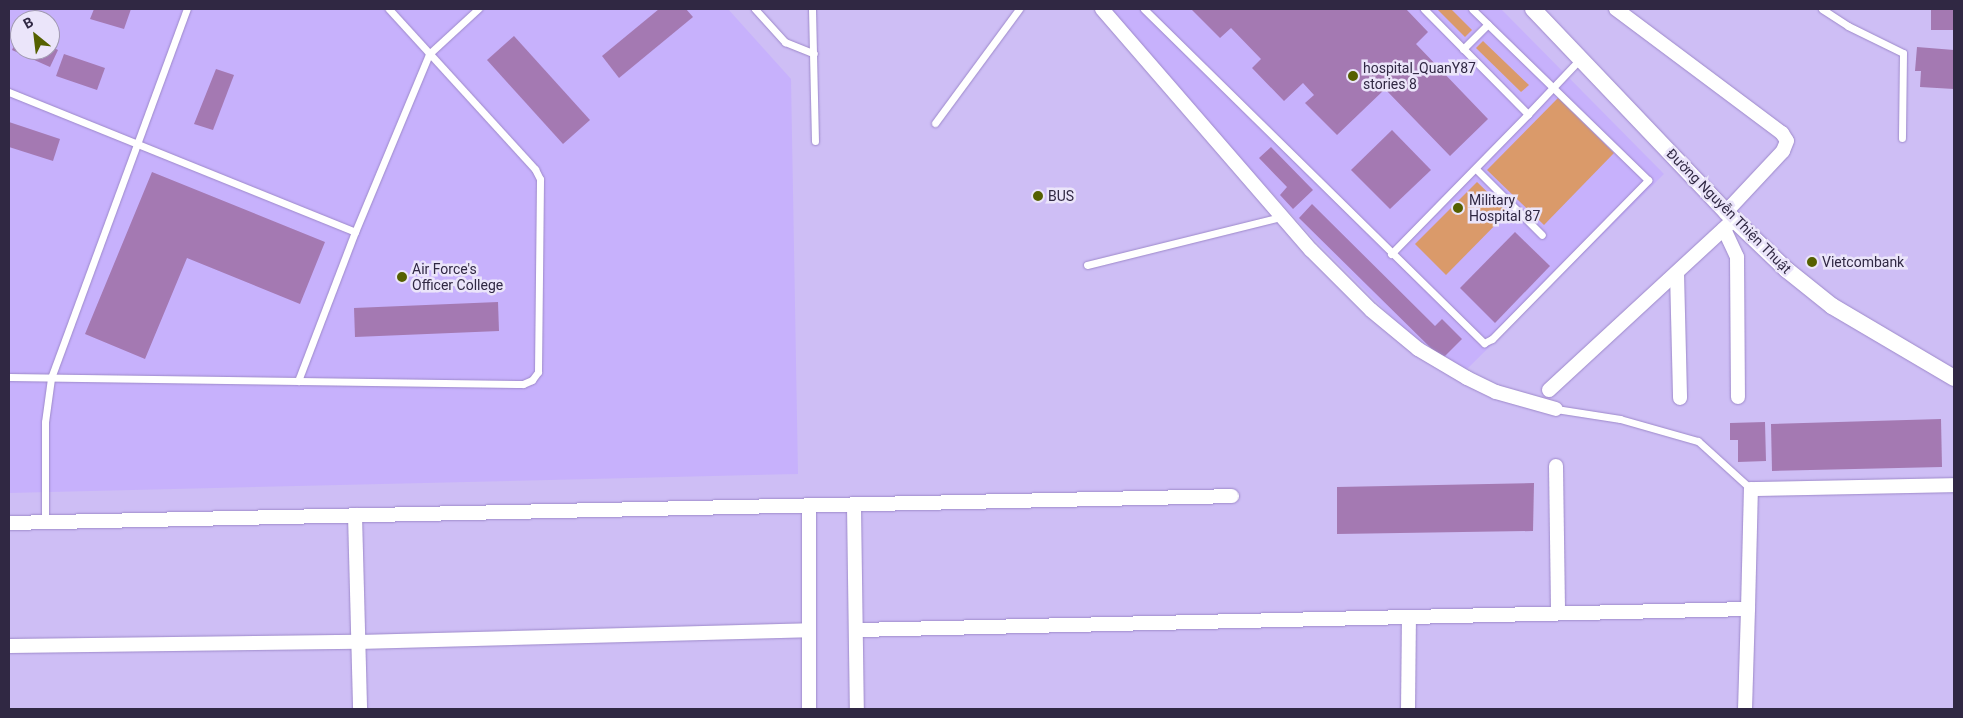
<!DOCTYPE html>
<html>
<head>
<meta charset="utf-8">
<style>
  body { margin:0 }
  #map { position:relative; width:1963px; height:718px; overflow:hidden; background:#cebef5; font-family:Roboto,sans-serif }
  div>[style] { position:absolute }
  .built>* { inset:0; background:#c7b1fc }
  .green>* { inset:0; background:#da9a6a }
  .building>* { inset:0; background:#a479b2 }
  .roads { filter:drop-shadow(0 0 1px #9d89ca) drop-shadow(0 0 1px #9d89ca) }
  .service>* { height:7px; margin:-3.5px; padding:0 3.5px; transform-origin:3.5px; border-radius:3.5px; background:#fff }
  .minor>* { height:14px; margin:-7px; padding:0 7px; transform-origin:7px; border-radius:7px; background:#fff }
  .tertiary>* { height:16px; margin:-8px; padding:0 8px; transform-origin:8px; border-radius:8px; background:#fff }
  .dots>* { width:14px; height:14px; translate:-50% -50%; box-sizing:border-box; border:2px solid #ebe5fa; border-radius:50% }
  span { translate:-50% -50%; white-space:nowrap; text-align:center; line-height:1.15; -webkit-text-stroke:5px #ebe5fa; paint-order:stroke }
  .poi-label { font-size:14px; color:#302843 }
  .left { translate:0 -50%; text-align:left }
  .street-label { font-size:14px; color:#302843 }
  .frame { position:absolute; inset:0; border:10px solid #302843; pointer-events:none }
  .north { position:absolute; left:10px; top:10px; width:50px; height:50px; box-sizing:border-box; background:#ebe5fa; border:1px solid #a099b1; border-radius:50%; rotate:331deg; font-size:14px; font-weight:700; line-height:20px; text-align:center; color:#302843 }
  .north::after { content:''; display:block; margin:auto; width:18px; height:22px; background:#556000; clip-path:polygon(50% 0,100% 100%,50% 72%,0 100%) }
</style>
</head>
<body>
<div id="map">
  <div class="built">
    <div style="clip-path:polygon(evenodd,9px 9px,728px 9px,791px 79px,798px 474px,9px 493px,9px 9px,20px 20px,50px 20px,50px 50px,20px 50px,20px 20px)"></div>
    <div style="clip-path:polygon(1110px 9px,1501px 9px,1664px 174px,1464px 372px,1442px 359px,1399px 324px,1316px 241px,1196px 110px)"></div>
  </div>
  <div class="green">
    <div style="clip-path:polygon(1437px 9px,1451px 9px,1472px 30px,1465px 37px)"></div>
    <div style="clip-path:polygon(1483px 41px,1529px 85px,1521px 92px,1476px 48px)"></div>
    <div style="clip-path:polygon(1558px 98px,1614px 153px,1544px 225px,1487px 170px)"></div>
    <div style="clip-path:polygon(1477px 182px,1508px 212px,1446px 275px,1415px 244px)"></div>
  </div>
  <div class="building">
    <div style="clip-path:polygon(94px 9px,131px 9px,124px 29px,90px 19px)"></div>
    <div style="clip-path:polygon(659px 9px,686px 9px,693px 17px,619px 78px,602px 56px)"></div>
    <div style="clip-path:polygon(1191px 9px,1406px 9px,1428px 32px,1416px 44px,1488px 119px,1450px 156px,1385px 89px,1337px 135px,1305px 103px,1314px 95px,1303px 83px,1284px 101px,1252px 68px,1261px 59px,1231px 28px,1220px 38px)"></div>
    <div style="clip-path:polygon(1931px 9px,1954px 9px,1954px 30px,1931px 30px)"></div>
    <div style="clip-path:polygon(20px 33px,20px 50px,50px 50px,50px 46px,58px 50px,50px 67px,12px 50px)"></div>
    <div style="clip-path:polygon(514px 36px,590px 120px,563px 144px,487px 60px)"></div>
    <div style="clip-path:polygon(1917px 47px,1954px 50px,1954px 89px,1920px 87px,1921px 71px,1915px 71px)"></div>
    <div style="clip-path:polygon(64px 54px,105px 68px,97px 90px,56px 76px)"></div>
    <div style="clip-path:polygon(216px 69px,234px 75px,213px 130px,194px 124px)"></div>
    <div style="clip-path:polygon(9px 122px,60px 139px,53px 161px,9px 147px)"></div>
    <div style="clip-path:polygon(1392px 130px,1431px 170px,1390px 209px,1351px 170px)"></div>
    <div style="clip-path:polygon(1271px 147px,1313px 190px,1293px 209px,1280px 195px,1287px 187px,1259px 158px)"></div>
    <div style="clip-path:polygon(152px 172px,325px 242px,300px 304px,187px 258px,145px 359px,85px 334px)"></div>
    <div style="clip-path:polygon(1312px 204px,1435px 326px,1442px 319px,1462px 339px,1442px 359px,1299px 218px)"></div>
    <div style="clip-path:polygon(1515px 232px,1550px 266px,1495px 323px,1460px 288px)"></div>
    <div style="clip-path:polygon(498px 302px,499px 331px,355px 337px,354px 308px)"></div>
    <div style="clip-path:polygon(1941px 419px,1942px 467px,1772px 471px,1771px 424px)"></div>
    <div style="clip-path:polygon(1765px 422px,1766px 461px,1738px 462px,1738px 440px,1730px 440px,1730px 423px)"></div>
    <div style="clip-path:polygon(1534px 483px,1533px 531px,1337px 534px,1337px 487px)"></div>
  </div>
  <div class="roads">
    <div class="service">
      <div style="left:755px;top:9px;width:45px;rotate:47.7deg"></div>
      <div style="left:785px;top:42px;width:31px;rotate:22deg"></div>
      <div style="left:812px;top:9px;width:132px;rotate:88.7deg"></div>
      <div style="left:1144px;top:9px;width:477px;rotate:44.5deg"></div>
      <div style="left:1484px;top:343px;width:9px;rotate:-27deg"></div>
      <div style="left:1492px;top:339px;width:223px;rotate:-45.5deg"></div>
      <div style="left:1648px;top:180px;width:245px;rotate:-135.8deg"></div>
      <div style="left:1424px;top:9px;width:148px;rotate:45.3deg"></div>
      <div style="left:1528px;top:114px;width:77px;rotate:-46.6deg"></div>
      <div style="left:1822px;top:9px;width:31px;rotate:33deg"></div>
      <div style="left:1848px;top:26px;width:61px;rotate:26.1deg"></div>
      <div style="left:1903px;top:53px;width:85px;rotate:90.7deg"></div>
      <div style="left:1463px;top:49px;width:35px;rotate:-45deg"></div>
      <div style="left:9px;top:92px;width:373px;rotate:22deg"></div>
      <div style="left:935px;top:123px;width:142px;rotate:-53.6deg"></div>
      <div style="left:1476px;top:169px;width:93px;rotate:45deg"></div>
      <div style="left:1391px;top:254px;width:196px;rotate:-45.6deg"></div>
      <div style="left:1087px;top:265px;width:200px;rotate:-13.9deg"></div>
      <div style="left:9px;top:377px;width:514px;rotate:0.78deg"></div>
      <div style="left:523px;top:384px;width:10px;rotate:-24deg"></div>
      <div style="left:532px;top:380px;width:10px;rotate:-53deg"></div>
      <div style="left:538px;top:372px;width:193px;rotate:-89.4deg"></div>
      <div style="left:540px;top:179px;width:11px;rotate:-117deg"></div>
      <div style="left:535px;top:169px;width:217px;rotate:-132.4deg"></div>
      <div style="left:298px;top:381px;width:160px;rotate:-69.1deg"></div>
      <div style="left:355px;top:232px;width:193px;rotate:-67.4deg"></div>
      <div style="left:429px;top:54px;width:67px;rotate:-42.6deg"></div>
      <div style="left:1556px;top:409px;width:65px;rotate:8.9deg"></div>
      <div style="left:1620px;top:419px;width:81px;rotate:15.8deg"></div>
      <div style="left:1698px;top:441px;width:72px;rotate:42.2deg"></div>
      <div style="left:45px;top:522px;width:100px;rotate:-90deg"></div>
      <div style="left:45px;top:422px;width:44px;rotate:-82.2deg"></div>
      <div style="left:51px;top:378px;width:393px;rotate:-69.8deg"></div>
    </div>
    <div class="minor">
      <div style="left:1102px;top:9px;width:319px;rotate:49.1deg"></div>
      <div style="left:1311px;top:250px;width:85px;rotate:45deg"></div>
      <div style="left:1371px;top:310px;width:61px;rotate:39.7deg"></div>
      <div style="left:1418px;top:349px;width:57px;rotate:30.6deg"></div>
      <div style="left:1467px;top:378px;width:32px;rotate:26deg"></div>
      <div style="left:1496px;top:392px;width:62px;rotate:15.8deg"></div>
      <div style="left:1616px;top:9px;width:207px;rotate:36.8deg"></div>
      <div style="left:1782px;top:133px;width:9px;rotate:58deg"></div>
      <div style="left:1787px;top:141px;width:11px;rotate:112deg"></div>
      <div style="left:1783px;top:151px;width:83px;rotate:133.1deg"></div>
      <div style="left:1724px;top:229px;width:31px;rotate:65deg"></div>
      <div style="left:1737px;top:257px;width:140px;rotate:89.6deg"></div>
      <div style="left:1677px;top:273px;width:125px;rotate:88.6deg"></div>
      <div style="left:1549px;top:390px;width:251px;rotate:-42.7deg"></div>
      <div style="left:1556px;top:466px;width:147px;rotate:89.2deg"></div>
      <div style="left:854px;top:506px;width:203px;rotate:89.2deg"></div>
      <div style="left:809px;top:507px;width:202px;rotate:90deg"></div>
      <div style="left:355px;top:515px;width:194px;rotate:88.5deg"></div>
      <div style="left:9px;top:523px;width:1223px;rotate:-1.26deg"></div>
      <div style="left:1748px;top:609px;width:120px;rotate:-88.6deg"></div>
      <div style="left:1751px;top:489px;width:203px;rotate:-1.1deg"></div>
      <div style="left:858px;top:630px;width:890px;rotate:-1.35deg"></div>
      <div style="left:1748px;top:609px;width:100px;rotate:91.7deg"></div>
      <div style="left:9px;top:646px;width:349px;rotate:-0.7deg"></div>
      <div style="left:358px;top:642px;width:451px;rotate:-1.5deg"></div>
      <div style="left:1408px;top:709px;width:92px;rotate:-89.4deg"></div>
    </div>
    <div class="tertiary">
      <div style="left:1533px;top:9px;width:280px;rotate:46.4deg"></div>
      <div style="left:1726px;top:212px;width:84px;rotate:43.6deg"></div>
      <div style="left:1787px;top:270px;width:58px;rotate:38.7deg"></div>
      <div style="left:1832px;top:306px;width:142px;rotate:30.5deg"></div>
    </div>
  </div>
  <div class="dots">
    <div style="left:1353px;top:76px;background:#556000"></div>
    <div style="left:1038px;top:196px;background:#556000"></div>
    <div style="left:1458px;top:208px;background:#556000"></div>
    <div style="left:1812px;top:262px;background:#556000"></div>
    <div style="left:402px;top:277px;background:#556000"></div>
  </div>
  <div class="poi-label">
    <span class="left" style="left:1363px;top:76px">hospital_QuanY87<br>stories 8</span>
    <span class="left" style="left:1048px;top:196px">BUS</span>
    <span class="left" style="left:1469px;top:208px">Military<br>Hospital 87</span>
    <span class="left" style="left:1822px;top:262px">Vietcombank</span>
    <span class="left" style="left:412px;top:277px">Air Force's<br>Officer College</span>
  </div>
  <div class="street-label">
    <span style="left:1729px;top:211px;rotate:45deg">Đường Nguyễn Thiện Thuật</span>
  </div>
  <div class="frame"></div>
  <div class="north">B</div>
</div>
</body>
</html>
